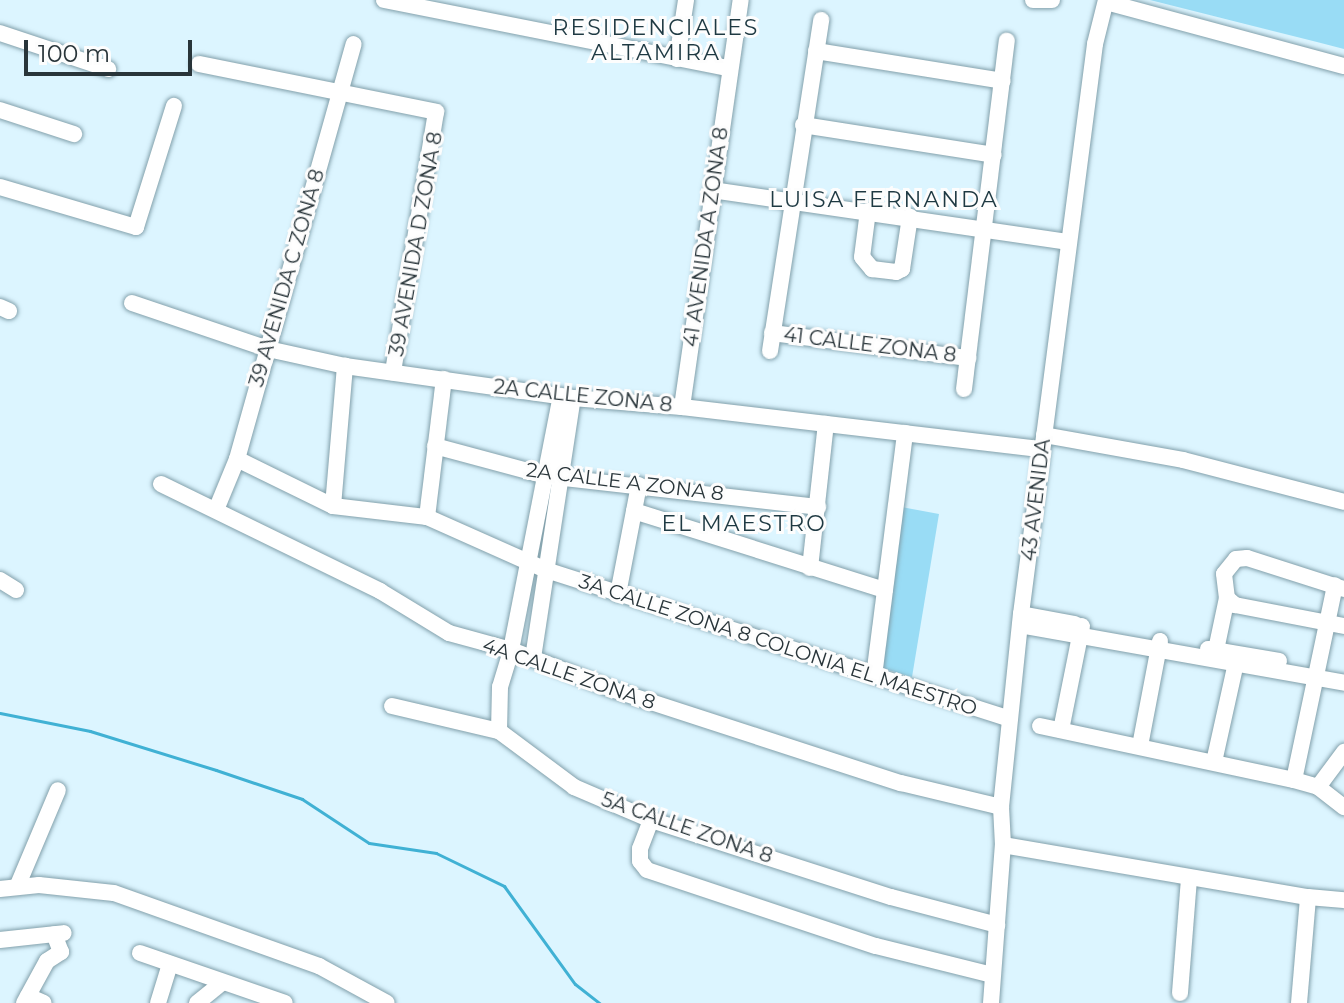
<!DOCTYPE html>
<html>
<head>
<meta charset="utf-8">
<style>
  body { margin:0 }
  #map { position:relative; width:1344px; height:1003px; overflow:hidden; background:#dcf5ff; font-family:Montserrat,sans-serif }
  div>[style] { position:absolute }
  .green>* { inset:0; background:#99dcf5 }
  .stream>* { height:3px; margin:-1.5px; padding:0 1.5px; transform-origin:1.5px; border-radius:1.5px; background:#40b1d4 }
  .roads { filter:drop-shadow(0 0 2px #82a0ab) drop-shadow(0 0 2px #82a0ab) }
  .minor>* { height:16px; margin:-8px; padding:0 8px; transform-origin:8px; border-radius:8px; background:#fff }
  span { translate:-50% -50%; white-space:nowrap; text-align:center; line-height:1.15; -webkit-text-stroke:6px #fdfdfd; paint-order:stroke }
  .street-label { font-size:20px; color:#29353a }
  .neighbourhood-label { font-size:22px; color:#1e3942; letter-spacing:2px }
  .scale { position:absolute; left:24px; top:40px; width:168px; height:36px; box-sizing:border-box; border:4px solid #29353a; border-top:0; padding-left:10px; font-size:24px; line-height:28px; white-space:nowrap; color:#29353a; -webkit-text-stroke:6px #fdfdfd; paint-order:stroke }
</style>
</head>
<body>
<div id="map">
  <div class="green">
    <div style="clip-path:polygon(1150px 0,1344px 0,1344px 49px,1317px 42px)"></div>
    <div style="clip-path:polygon(896px 506px,939px 514px,912px 677px,875px 666px)"></div>
  </div>
  <div class="stream">
    <div style="left:0;top:713px;width:92px;rotate:11.3deg"></div>
    <div style="left:90px;top:731px;width:132px;rotate:17.2deg"></div>
    <div style="left:216px;top:770px;width:91px;rotate:18.6deg"></div>
    <div style="left:302px;top:799px;width:80px;rotate:33.3deg"></div>
    <div style="left:369px;top:843px;width:68px;rotate:8.5deg"></div>
    <div style="left:436px;top:853px;width:76px;rotate:25.9deg"></div>
    <div style="left:504px;top:886px;width:121px;rotate:54.1deg"></div>
    <div style="left:575px;top:984px;width:31px;rotate:38deg"></div>
  </div>
  <div class="roads">
    <div class="minor">
      <div style="left:384px;top:0;width:352px;rotate:11.2deg"></div>
      <div style="left:1033px;top:0;width:19px"></div>
      <div style="left:1106px;top:2px;width:246px;rotate:15.1deg"></div>
      <div style="left:0;top:33px;width:114px;rotate:18.4deg"></div>
      <div style="left:816px;top:51px;width:189px;rotate:9.1deg"></div>
      <div style="left:677px;top:59px;width:60px;rotate:-81.3deg"></div>
      <div style="left:199px;top:64px;width:242px;rotate:11.4deg"></div>
      <div style="left:436px;top:112px;width:264px;rotate:99.4deg"></div>
      <div style="left:0;top:110px;width:78px;rotate:18deg"></div>
      <div style="left:803px;top:125px;width:193px;rotate:8.9deg"></div>
      <div style="left:0;top:187px;width:142px;rotate:16.4deg"></div>
      <div style="left:136px;top:227px;width:127px;rotate:-72.6deg"></div>
      <div style="left:712px;top:190px;width:359px;rotate:8.3deg"></div>
      <div style="left:868px;top:211px;width:46px;rotate:97.4deg"></div>
      <div style="left:862px;top:257px;width:16px;rotate:50deg"></div>
      <div style="left:872px;top:269px;width:24px;rotate:7deg"></div>
      <div style="left:896px;top:272px;width:7px;rotate:-27deg"></div>
      <div style="left:902px;top:269px;width:53px;rotate:-81.3deg"></div>
      <div style="left:132px;top:303px;width:144px;rotate:18.7deg"></div>
      <div style="left:268px;top:349px;width:79px;rotate:12.4deg"></div>
      <div style="left:345px;top:366px;width:230px;rotate:8deg"></div>
      <div style="left:573px;top:398px;width:109px;rotate:4.7deg"></div>
      <div style="left:682px;top:407px;width:362px;rotate:6.7deg"></div>
      <div style="left:0;top:307px;width:10px;rotate:24deg"></div>
      <div style="left:772px;top:333px;width:198px;rotate:7.3deg"></div>
      <div style="left:770px;top:351px;width:335px;rotate:-81.2deg"></div>
      <div style="left:964px;top:389px;width:351px;rotate:-83deg"></div>
      <div style="left:682px;top:407px;width:411px;rotate:-81.8deg"></div>
      <div style="left:1044px;top:435px;width:141px;rotate:10.2deg"></div>
      <div style="left:1183px;top:460px;width:166px;rotate:14.6deg"></div>
      <div style="left:435px;top:446px;width:115px;rotate:15.1deg"></div>
      <div style="left:546px;top:476px;width:274px;rotate:6.5deg"></div>
      <div style="left:237px;top:459px;width:107px;rotate:26.1deg"></div>
      <div style="left:333px;top:506px;width:95px;rotate:6.7deg"></div>
      <div style="left:427px;top:517px;width:130px;rotate:24deg"></div>
      <div style="left:546px;top:570px;width:487px;rotate:17.8deg"></div>
      <div style="left:161px;top:484px;width:244px;rotate:26deg"></div>
      <div style="left:380px;top:591px;width:81px;rotate:31.3deg"></div>
      <div style="left:449px;top:633px;width:64px;rotate:15.3deg"></div>
      <div style="left:511px;top:650px;width:110px;rotate:21.2deg"></div>
      <div style="left:614px;top:690px;width:302px;rotate:18deg"></div>
      <div style="left:901px;top:783px;width:103px;rotate:13.5deg"></div>
      <div style="left:333px;top:506px;width:141px;rotate:-85.1deg"></div>
      <div style="left:216px;top:510px;width:55px;rotate:-67.6deg"></div>
      <div style="left:237px;top:459px;width:431px;rotate:-74.3deg"></div>
      <div style="left:634px;top:511px;width:263px;rotate:17.5deg"></div>
      <div style="left:427px;top:517px;width:139px;rotate:-83deg"></div>
      <div style="left:810px;top:568px;width:145px;rotate:-83.7deg"></div>
      <div style="left:0;top:580px;width:19px;rotate:32deg"></div>
      <div style="left:1344px;top:589px;width:102px;rotate:-162.3deg"></div>
      <div style="left:1247px;top:558px;width:11px;rotate:175deg"></div>
      <div style="left:1236px;top:559px;width:19px;rotate:129deg"></div>
      <div style="left:1224px;top:574px;width:24px;rotate:83deg"></div>
      <div style="left:1227px;top:598px;width:11px;rotate:41deg"></div>
      <div style="left:1235px;top:605px;width:111px;rotate:10.9deg"></div>
      <div style="left:618px;top:594px;width:111px;rotate:-79.1deg"></div>
      <div style="left:1021px;top:614px;width:55px;rotate:10.5deg"></div>
      <div style="left:1020px;top:625px;width:329px;rotate:10.1deg"></div>
      <div style="left:1208px;top:649px;width:72px;rotate:9.6deg"></div>
      <div style="left:1216px;top:650px;width:53px;rotate:-78.1deg"></div>
      <div style="left:533px;top:658px;width:263px;rotate:-81.3deg"></div>
      <div style="left:874px;top:676px;width:245px;rotate:-82.7deg"></div>
      <div style="left:392px;top:706px;width:110px;rotate:13.2deg"></div>
      <div style="left:499px;top:731px;width:94px;rotate:36.7deg"></div>
      <div style="left:574px;top:787px;width:84px;rotate:23.2deg"></div>
      <div style="left:651px;top:820px;width:252px;rotate:17.8deg"></div>
      <div style="left:891px;top:897px;width:110px;rotate:14.8deg"></div>
      <div style="left:1040px;top:726px;width:260px;rotate:12deg"></div>
      <div style="left:1294px;top:780px;width:25px;rotate:16deg"></div>
      <div style="left:1318px;top:787px;width:33px;rotate:38deg"></div>
      <div style="left:1061px;top:730px;width:106px;rotate:-78.6deg"></div>
      <div style="left:499px;top:731px;width:44px;rotate:-88.7deg"></div>
      <div style="left:500px;top:687px;width:39px;rotate:-73deg"></div>
      <div style="left:511px;top:650px;width:259px;rotate:-78.9deg"></div>
      <div style="left:1140px;top:746px;width:107px;rotate:-79.2deg"></div>
      <div style="left:1214px;top:762px;width:107px;rotate:-77.5deg"></div>
      <div style="left:1294px;top:780px;width:199px;rotate:-78.1deg"></div>
      <div style="left:1318px;top:787px;width:44px;rotate:-53.4deg"></div>
      <div style="left:651px;top:820px;width:31px;rotate:111deg"></div>
      <div style="left:640px;top:849px;width:12px;rotate:90deg"></div>
      <div style="left:640px;top:861px;width:11px;rotate:52deg"></div>
      <div style="left:647px;top:870px;width:241px;rotate:18.4deg"></div>
      <div style="left:876px;top:946px;width:120px;rotate:14deg"></div>
      <div style="left:1003px;top:845px;width:309px;rotate:9.7deg"></div>
      <div style="left:1308px;top:897px;width:36px;rotate:5deg"></div>
      <div style="left:17px;top:887px;width:105px;rotate:-67.1deg"></div>
      <div style="left:0;top:889px;width:39px;rotate:-6deg"></div>
      <div style="left:39px;top:885px;width:75px;rotate:6.1deg"></div>
      <div style="left:114px;top:893px;width:218px;rotate:19.6deg"></div>
      <div style="left:319px;top:966px;width:77px;rotate:28.6deg"></div>
      <div style="left:0;top:940px;width:64px;rotate:-6.2deg"></div>
      <div style="left:140px;top:953px;width:153px;rotate:19deg"></div>
      <div style="left:1180px;top:993px;width:115px;rotate:-85.5deg"></div>
      <div style="left:28px;top:996px;width:17px;rotate:24deg"></div>
      <div style="left:24px;top:1003px;width:48px;rotate:-61.3deg"></div>
      <div style="left:47px;top:961px;width:17px;rotate:-33deg"></div>
      <div style="left:61px;top:952px;width:19px;rotate:-111deg"></div>
      <div style="left:158px;top:1003px;width:41px;rotate:-72.9deg"></div>
      <div style="left:197px;top:1003px;width:32px;rotate:-39deg"></div>
      <div style="left:991px;top:1003px;width:158px;rotate:-85.7deg"></div>
      <div style="left:1003px;top:845px;width:38px;rotate:-93deg"></div>
      <div style="left:1001px;top:807px;width:194px;rotate:-84.1deg"></div>
      <div style="left:1021px;top:614px;width:575px;rotate:-82.6deg"></div>
      <div style="left:1095px;top:44px;width:45px;rotate:-76deg"></div>
      <div style="left:1299px;top:1003px;width:106px;rotate:-85.1deg"></div>
    </div>
  </div>
  <div class="street-label">
    <span style="left:706px;top:237px;rotate:-82deg">41 AVENIDA A ZONA 8</span>
    <span style="left:416px;top:244px;rotate:-80deg">39 AVENIDA D ZONA 8</span>
    <span style="left:287px;top:278px;rotate:-74deg">39 AVENIDA C ZONA 8</span>
    <span style="left:870px;top:345px;rotate:7deg">41 CALLE ZONA 8</span>
    <span style="left:583px;top:396px;rotate:6deg">2A CALLE ZONA 8</span>
    <span style="left:625px;top:482px;rotate:7deg">2A CALLE A ZONA 8</span>
    <span style="left:1036px;top:500px;rotate:-83deg">43 AVENIDA</span>
    <span style="left:778px;top:645px;rotate:18deg">3A CALLE ZONA 8 COLONIA EL MAESTRO</span>
    <span style="left:569px;top:674px;rotate:19deg">4A CALLE ZONA 8</span>
    <span style="left:687px;top:828px;rotate:19deg">5A CALLE ZONA 8</span>
  </div>
  <div class="neighbourhood-label">
    <span style="left:656px;top:40px">RESIDENCIALES<br>ALTAMIRA</span>
    <span style="left:884px;top:200px">LUISA FERNANDA</span>
    <span style="left:744px;top:524px">EL MAESTRO</span>
  </div>
  <div class="scale">100 m</div>
</div>
</body>
</html>
